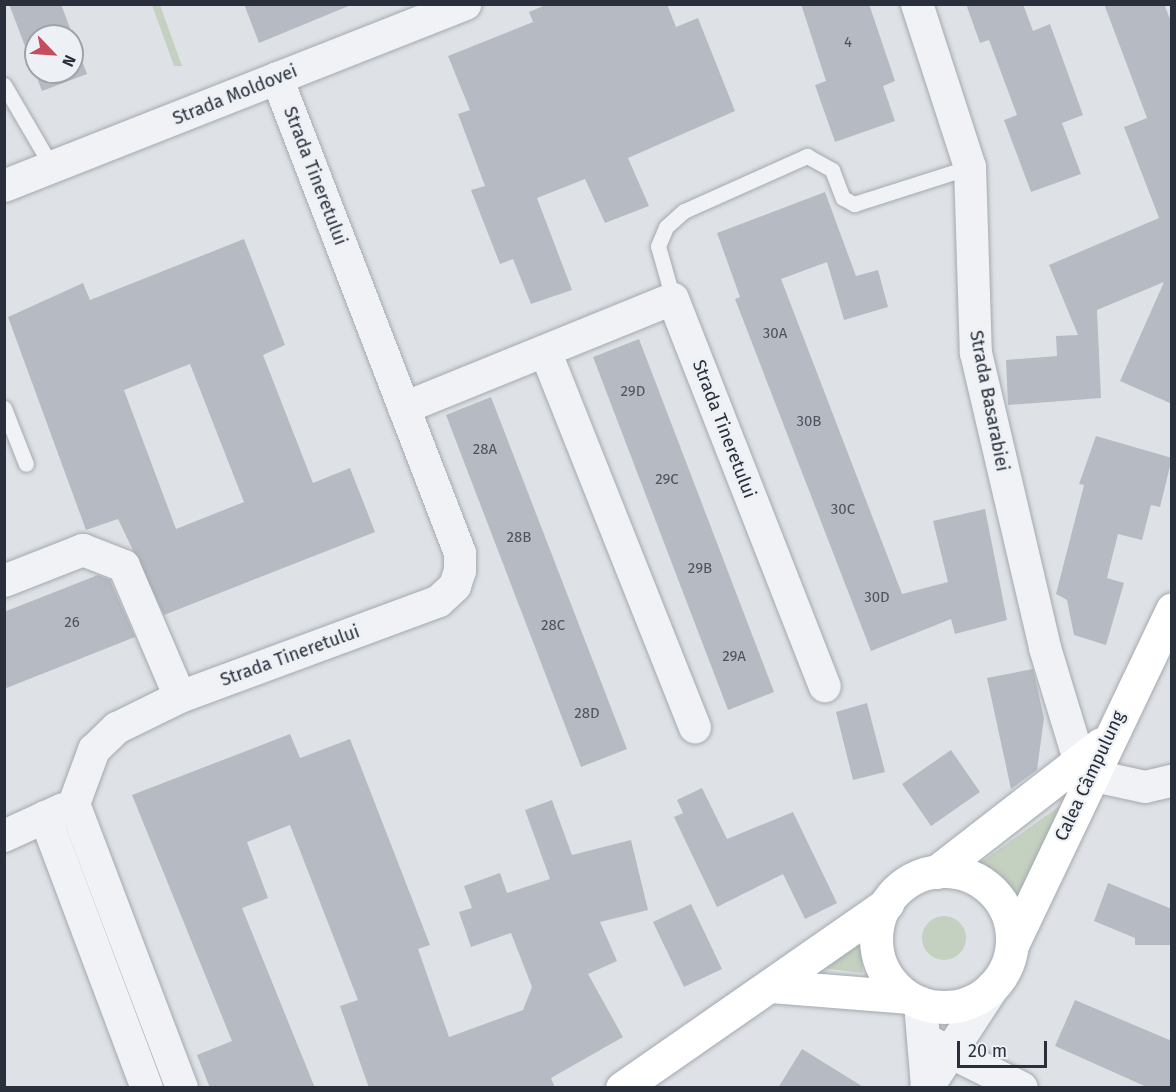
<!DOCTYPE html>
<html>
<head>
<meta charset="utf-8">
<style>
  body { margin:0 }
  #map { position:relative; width:1176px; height:1092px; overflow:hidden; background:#dee2e6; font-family:"Fira Sans",sans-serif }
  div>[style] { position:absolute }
  .green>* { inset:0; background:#c4d0c0 }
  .round { border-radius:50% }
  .building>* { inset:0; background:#b6bbc3 }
  .roads { filter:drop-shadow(0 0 2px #a4a9b0) drop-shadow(0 0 2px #a4a9b0) }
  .service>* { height:15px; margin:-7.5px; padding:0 7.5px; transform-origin:7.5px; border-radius:7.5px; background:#f0f2f5 }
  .minor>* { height:32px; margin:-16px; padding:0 16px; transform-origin:16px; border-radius:16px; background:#f0f2f5 }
  .tertiary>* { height:33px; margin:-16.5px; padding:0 16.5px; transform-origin:16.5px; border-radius:16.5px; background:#f0f2f5 }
  .secondary>* { height:33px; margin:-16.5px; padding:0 16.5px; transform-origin:16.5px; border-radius:16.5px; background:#fff }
  .secondary>.ring { margin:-16.5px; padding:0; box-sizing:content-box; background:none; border:33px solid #fff; border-radius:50% }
  span { translate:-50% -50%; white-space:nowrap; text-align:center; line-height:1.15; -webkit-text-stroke:4.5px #edf0f4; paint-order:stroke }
  .number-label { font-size:15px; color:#4c535e }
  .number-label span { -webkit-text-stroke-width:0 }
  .street-label { font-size:18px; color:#29303c }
  .frame { position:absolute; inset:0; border:6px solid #29303c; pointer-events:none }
  .north { position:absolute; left:24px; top:24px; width:60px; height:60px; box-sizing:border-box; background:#edf0f4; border:2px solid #9fa3aa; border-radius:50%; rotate:115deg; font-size:16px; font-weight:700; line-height:24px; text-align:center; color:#29303c }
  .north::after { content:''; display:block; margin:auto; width:21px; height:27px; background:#c34c5f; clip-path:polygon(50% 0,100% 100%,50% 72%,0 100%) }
  .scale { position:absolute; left:957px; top:1041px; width:90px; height:27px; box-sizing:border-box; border:3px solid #29303c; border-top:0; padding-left:8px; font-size:18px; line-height:21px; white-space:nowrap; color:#29303c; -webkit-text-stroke:4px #edf0f4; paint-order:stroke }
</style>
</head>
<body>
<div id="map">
  <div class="green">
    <div style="clip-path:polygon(152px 5px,160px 5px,182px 66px,174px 66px)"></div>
    <div style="clip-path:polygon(1068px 800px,1015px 903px,1004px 881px,976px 866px)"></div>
    <div class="round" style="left:922px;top:916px;width:44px;height:44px"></div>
    <div style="clip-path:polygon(861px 940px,863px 973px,813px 967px)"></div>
  </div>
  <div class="building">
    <div style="clip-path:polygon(evenodd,9px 4px,61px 4px,87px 74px,42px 91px,9px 4px,36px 36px,72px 36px,72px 72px,36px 72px,36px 36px)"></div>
    <div style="clip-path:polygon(244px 4px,351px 4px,351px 5px,259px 43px)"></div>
    <div style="clip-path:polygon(548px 4px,667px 4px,676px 27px,698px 18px,735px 111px,628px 158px,649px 206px,605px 223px,585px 179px,537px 198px,572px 290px,531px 304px,513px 259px,500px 264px,471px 190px,485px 186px,458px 114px,470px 110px,448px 56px,533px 22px,529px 12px)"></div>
    <div style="clip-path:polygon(801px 4px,869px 4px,895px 81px,883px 86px,895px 121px,835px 142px,815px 85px,826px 81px)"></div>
    <div style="clip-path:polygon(966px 4px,1023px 4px,1033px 31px,1050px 24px,1083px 115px,1062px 123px,1081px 174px,1031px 192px,1004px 120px,1017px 115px,989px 40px,980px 43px)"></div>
    <div style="clip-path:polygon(1104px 4px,1164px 4px,1172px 24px,1172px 404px,1120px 381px,1164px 282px,1097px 310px,1101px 398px,1008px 405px,1006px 360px,1057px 356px,1056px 336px,1078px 335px,1049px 265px,1159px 218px,1124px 127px,1147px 118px)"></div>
    <div style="clip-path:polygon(825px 192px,856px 276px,878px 270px,888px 307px,844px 320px,827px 262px,781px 279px,902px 594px,948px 582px,933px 521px,985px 509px,1007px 620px,955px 634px,951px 619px,871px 651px,735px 299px,740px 297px,717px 233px)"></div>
    <div style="clip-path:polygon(evenodd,244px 239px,285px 345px,263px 355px,313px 483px,350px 468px,375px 532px,164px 615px,118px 519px,86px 530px,8px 317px,83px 283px,90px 300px,244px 239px,190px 364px,244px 502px,176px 529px,124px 390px,190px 364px)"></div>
    <div style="clip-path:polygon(639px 339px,774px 692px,728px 710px,593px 357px)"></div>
    <div style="clip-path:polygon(491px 397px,627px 749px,581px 767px,446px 415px)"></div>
    <div style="clip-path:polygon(1096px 436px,1172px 458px,1160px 507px,1151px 505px,1142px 540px,1118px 534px,1107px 578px,1124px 583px,1106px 645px,1074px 635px,1067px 600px,1056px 594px,1084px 485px,1079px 484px)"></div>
    <div style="clip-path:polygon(98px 575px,110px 580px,135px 637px,4px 689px,4px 612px)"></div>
    <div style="clip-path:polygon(1033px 669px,1044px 718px,1037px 770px,1011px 789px,987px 678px)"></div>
    <div style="clip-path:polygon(867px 703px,885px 772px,853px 780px,836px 712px)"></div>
    <div style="clip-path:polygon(290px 734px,300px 758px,350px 739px,430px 945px,418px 949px,449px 1037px,523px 1010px,532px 987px,511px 933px,471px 947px,459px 912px,472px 908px,464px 886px,500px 873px,507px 893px,550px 879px,525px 810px,552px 800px,572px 855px,631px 840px,648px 910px,600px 922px,617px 961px,588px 974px,623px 1037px,551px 1078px,555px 1088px,369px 1088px,340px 1006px,358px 1000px,290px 825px,247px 842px,268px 898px,242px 908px,315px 1088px,210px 1088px,197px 1055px,232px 1041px,132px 795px)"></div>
    <div style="clip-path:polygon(951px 750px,980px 792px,931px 826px,902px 784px)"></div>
    <div style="clip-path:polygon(702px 788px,727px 839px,793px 812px,837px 903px,805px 919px,783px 874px,717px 907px,674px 817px,683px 813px,677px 800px)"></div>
    <div style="clip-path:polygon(1108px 883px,1172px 909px,1172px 945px,1135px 945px,1135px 938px,1094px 921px)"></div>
    <div style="clip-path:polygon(691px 904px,722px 969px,684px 987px,653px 922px)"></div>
    <div style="clip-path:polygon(1075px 1000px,1172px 1041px,1172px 1088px,1149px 1088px,1055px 1046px)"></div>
    <div style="clip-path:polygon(802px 1049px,865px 1088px,778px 1088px)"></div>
  </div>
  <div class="roads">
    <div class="service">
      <div style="left:4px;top:85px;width:95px;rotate:59.7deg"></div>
      <div style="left:673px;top:299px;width:55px;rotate:-105.8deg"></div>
      <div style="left:658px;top:246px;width:21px;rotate:-67deg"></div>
      <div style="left:666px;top:227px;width:24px;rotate:-42deg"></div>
      <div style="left:684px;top:211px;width:135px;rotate:-24.1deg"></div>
      <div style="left:807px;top:156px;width:29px;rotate:29deg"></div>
      <div style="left:832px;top:170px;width:30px;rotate:69deg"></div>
      <div style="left:843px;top:198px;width:13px;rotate:29deg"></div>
      <div style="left:854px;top:204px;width:122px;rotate:-17.7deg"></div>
      <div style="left:4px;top:408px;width:60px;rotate:68.6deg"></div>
    </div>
    <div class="minor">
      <div style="left:917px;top:4px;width:171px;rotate:72deg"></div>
      <div style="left:970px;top:167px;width:186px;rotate:88.2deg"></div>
      <div style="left:976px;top:353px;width:303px;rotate:76.8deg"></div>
      <div style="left:1045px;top:648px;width:117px;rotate:73.1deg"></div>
      <div style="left:4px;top:186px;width:496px;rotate:-21.5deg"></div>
      <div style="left:546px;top:353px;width:403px;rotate:68.3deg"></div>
      <div style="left:404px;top:408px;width:290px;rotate:-22.1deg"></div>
      <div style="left:673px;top:299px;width:416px;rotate:68.6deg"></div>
      <div style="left:4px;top:581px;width:85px;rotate:-21.4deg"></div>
      <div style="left:83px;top:550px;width:44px;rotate:21.3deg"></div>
      <div style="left:124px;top:566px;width:142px;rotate:66.9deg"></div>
      <div style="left:1090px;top:775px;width:56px;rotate:12.3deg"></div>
      <div style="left:1145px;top:787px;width:28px;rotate:-13deg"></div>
      <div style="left:45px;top:817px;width:290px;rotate:69.4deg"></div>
      <div style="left:4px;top:836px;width:65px;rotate:-24.6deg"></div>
      <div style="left:926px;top:1040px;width:107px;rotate:26.6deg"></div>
      <div style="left:182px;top:1088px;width:304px;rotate:-110.8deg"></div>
      <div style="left:74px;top:804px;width:58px;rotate:-69.7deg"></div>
      <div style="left:94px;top:750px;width:32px;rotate:-44deg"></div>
      <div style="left:117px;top:728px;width:70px;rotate:-26.2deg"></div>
      <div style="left:180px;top:697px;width:276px;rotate:-20.3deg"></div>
      <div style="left:439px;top:601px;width:22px;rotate:-43deg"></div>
      <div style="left:455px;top:586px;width:16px;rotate:-72deg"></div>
      <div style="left:460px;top:571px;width:18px;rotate:-90deg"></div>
      <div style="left:460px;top:553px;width:509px;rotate:-111.07deg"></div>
    </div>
    <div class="tertiary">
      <div style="left:920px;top:1003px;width:83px;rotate:85.2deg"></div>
      <div style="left:926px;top:1088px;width:121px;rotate:-56.8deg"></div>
    </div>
    <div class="secondary">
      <div class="ring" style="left:876px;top:871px;width:103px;height:103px"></div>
      <div style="left:936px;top:872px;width:209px;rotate:-37.8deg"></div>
      <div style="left:1012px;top:945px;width:372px;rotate:-64.5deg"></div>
      <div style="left:771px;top:986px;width:136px;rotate:4.6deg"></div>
      <div style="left:622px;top:1088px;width:323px;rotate:-34.8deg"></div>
    </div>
  </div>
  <div class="number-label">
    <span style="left:848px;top:43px">4</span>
    <span style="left:775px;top:334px">30A</span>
    <span style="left:633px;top:392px">29D</span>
    <span style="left:809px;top:422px">30B</span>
    <span style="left:485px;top:450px">28A</span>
    <span style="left:667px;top:480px">29C</span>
    <span style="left:843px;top:510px">30C</span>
    <span style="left:519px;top:538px">28B</span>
    <span style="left:700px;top:569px">29B</span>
    <span style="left:877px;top:598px">30D</span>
    <span style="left:72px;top:623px">26</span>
    <span style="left:553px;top:626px">28C</span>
    <span style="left:734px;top:657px">29A</span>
    <span style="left:587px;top:714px">28D</span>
  </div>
  <div class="street-label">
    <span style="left:235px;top:95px;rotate:-22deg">Strada Moldovei</span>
    <span style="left:315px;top:176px;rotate:69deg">Strada Tineretului</span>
    <span style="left:989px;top:401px;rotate:79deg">Strada Basarabiei</span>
    <span style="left:724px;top:429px;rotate:69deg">Strada Tineretului</span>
    <span style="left:290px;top:656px;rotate:-20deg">Strada Tineretului</span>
    <span style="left:1090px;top:776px;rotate:-65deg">Calea Câmpulung</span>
  </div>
  <div class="frame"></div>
  <div class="north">N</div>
  <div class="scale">20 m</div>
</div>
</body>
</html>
